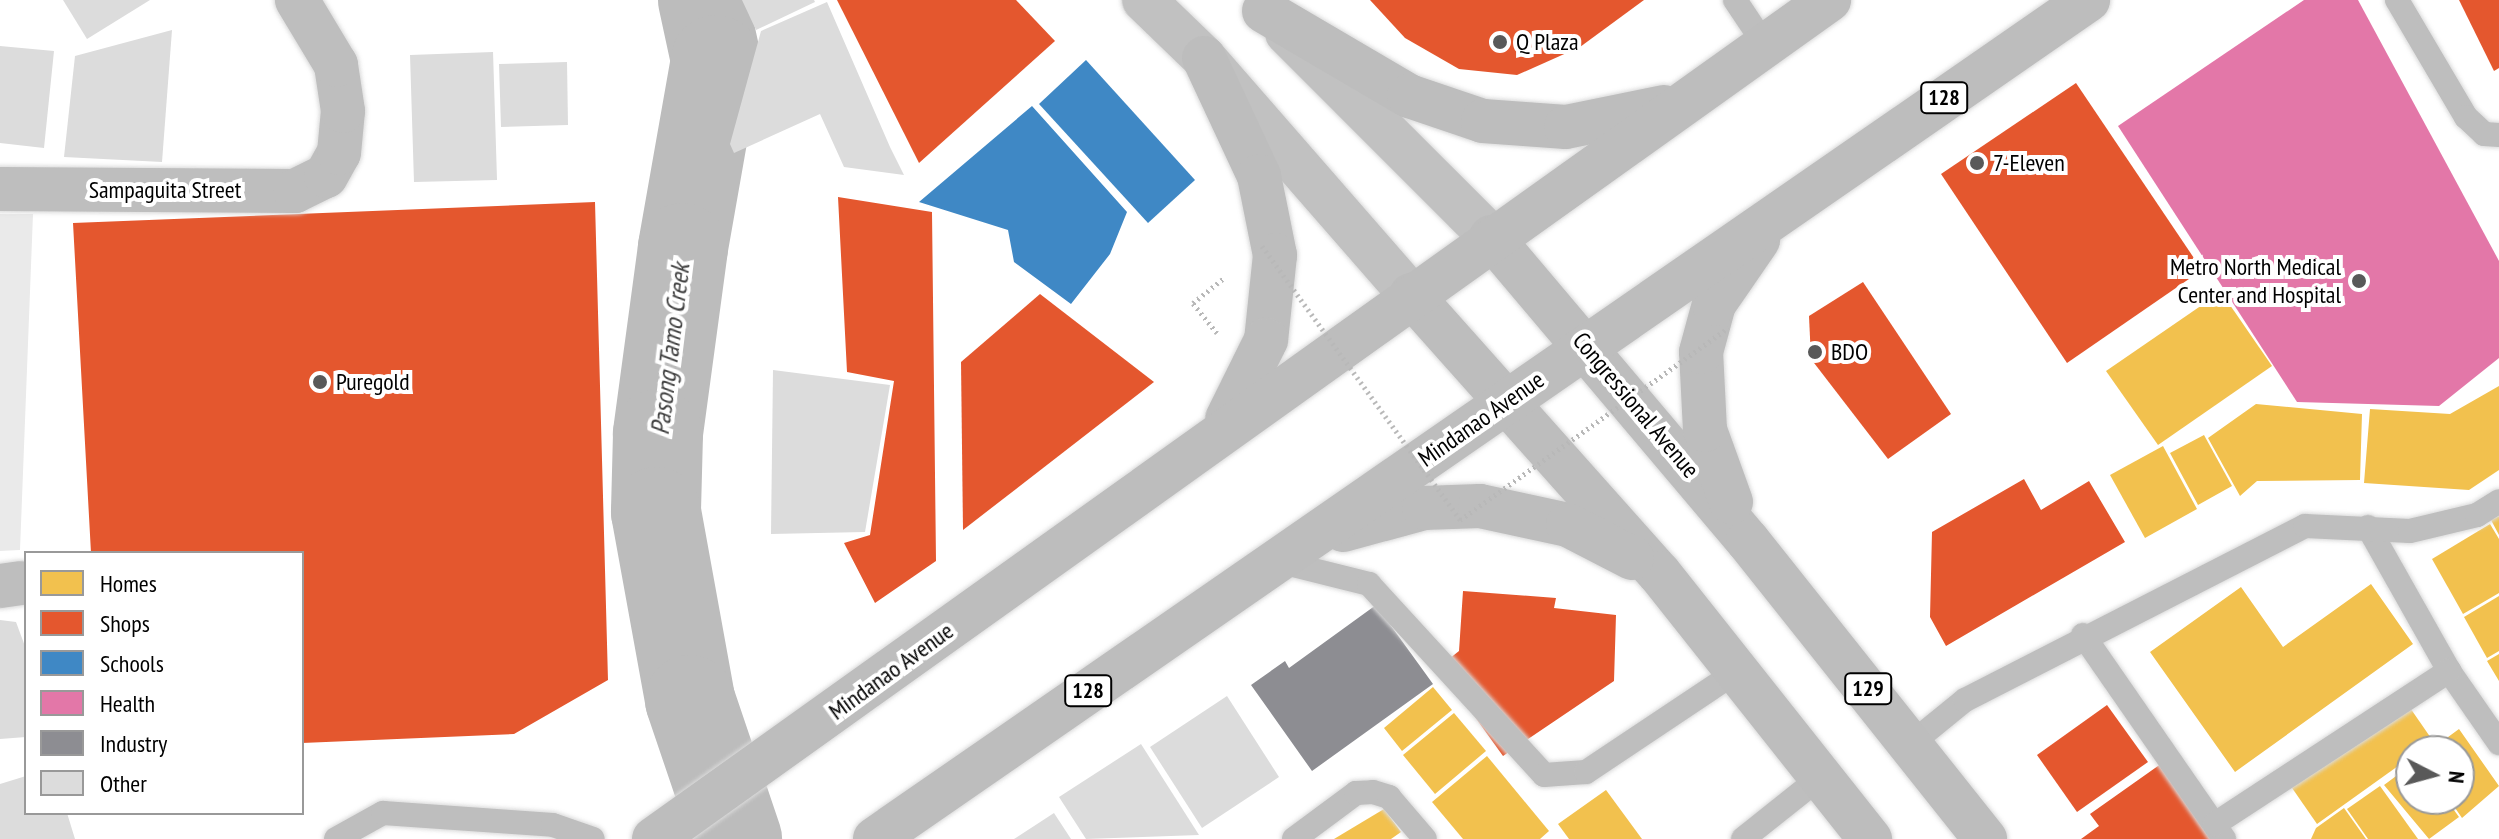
<!DOCTYPE html>
<html>
<head>
<meta charset="utf-8">
<style>
  body { margin:0 }
  #map { position:relative; width:2499px; height:839px; overflow:hidden; background:#fff; font-family:"PT Sans Narrow",sans-serif }
  div>[style] { position:absolute }
  .green>* { inset:0; background:#eaeaea }
  .homes>* { inset:0; background:#f2c14e }
  .shops>* { inset:0; background:#e4572e }
  .schools>* { inset:0; background:#3f88c5 }
  .health>* { inset:0; background:#e377a8 }
  .industry>* { inset:0; background:#8d8d92 }
  .river>* { height:90px; margin:-45px; padding:0 45px; transform-origin:45px; border-radius:45px; background:#bcbcbc }
  .building>* { inset:0; background:#dcdcdc }
  .path>* { height:5px; margin-top:-2.5px; transform-origin:0; background:repeating-linear-gradient(90deg,#b8b8b8 0 2px,transparent 0 6px) }
  .roads { filter:drop-shadow(0 0 2px #dbdbdb) drop-shadow(0 0 2px #dbdbdb) }
  .lane>* { height:24px; margin:-12px; padding:0 12px; transform-origin:12px; border-radius:12px; background:#bebebe }
  .street>* { height:44px; margin:-22px; padding:0 22px; transform-origin:22px; border-radius:22px; background:#bebebe }
  .secondary>* { height:44px; margin:-22px; padding:0 22px; transform-origin:22px; border-radius:22px; background:#c1c1c1 }
  .primary>* { height:44px; margin:-22px; padding:0 22px; transform-origin:22px; border-radius:22px; background:#bdbdbd }
  .path-bridge>* { height:5px; margin-top:-2.5px; transform-origin:0; background:repeating-linear-gradient(90deg,#b8b8b8 0 2px,transparent 0 6px) }
  .dots>* { width:22px; height:22px; translate:-50% -50%; box-sizing:border-box; border:4px solid #fff; border-radius:50% }
  span { translate:-50% -50%; white-space:nowrap; text-align:center; line-height:1.15; -webkit-text-stroke:8px #fff; paint-order:stroke }
  .shield-label span { padding:2px 6px; background:#fff; border:2px solid; border-radius:6px; -webkit-text-stroke-width:0 }
  .shield-label { font-size:22px; color:#000; font-weight:700 }
  .poi-label { font-size:24px; color:#000 }
  .left { translate:0 -50%; text-align:left }
  .right { translate:-100% -50%; text-align:right }
  .street-label { font-size:24px; color:#000 }
  .water-label { font-size:26px; color:#404040; font-style:italic }
  .legend { position:absolute; left:24px; top:551px; width:280px; height:264px; box-sizing:border-box; background:#fff; border:2px solid #999; margin:0; padding:10px 14px; list-style:none; font-size:24px; color:#000 }
  .legend li { display:flex; align-items:center; gap:16px; height:40px }
  .legend b { width:40px; border:2px solid #999 }
  .north { position:absolute; left:2395px; top:735px; width:80px; height:80px; box-sizing:border-box; background:#fff; border:2px solid #999; border-radius:50%; rotate:96deg; font-size:22px; font-weight:700; line-height:32px; text-align:center; color:#000 }
  .north::after { content:''; display:block; margin:auto; width:28px; height:36px; background:#595959; clip-path:polygon(50% 0,100% 100%,50% 72%,0 100%) }
</style>
</head>
<body>
<div id="map">
  <div class="green">
    <div style="clip-path:polygon(0 214px,33px 214px,20px 550px,0 551px)"></div>
  </div>
  <div class="homes">
    <div style="clip-path:polygon(2221px 292px,2272px 366px,2158px 445px,2106px 371px)"></div>
    <div style="clip-path:polygon(2499px 386px,2499px 470px,2469px 490px,2364px 483px,2370px 409px,2450px 414px)"></div>
    <div style="clip-path:polygon(2256px 404px,2362px 414px,2360px 480px,2257px 481px,2240px 496px,2208px 438px)"></div>
    <div style="clip-path:polygon(2204px 435px,2232px 486px,2198px 505px,2170px 453px)"></div>
    <div style="clip-path:polygon(2163px 446px,2197px 509px,2145px 538px,2110px 475px)"></div>
    <div style="clip-path:polygon(2499px 516px,2499px 535px,2491px 520px)"></div>
    <div style="clip-path:polygon(2490px 524px,2499px 539px,2499px 593px,2463px 614px,2432px 559px)"></div>
    <div style="clip-path:polygon(2371px 584px,2413px 644px,2235px 772px,2150px 652px,2241px 587px,2283px 647px)"></div>
    <div style="clip-path:polygon(2499px 596px,2499px 651px,2487px 658px,2464px 617px)"></div>
    <div style="clip-path:polygon(2499px 654px,2499px 681px,2487px 661px)"></div>
    <div style="clip-path:polygon(1433px 687px,1452px 710px,1402px 751px,1384px 728px)"></div>
    <div style="clip-path:polygon(2406px 702px,2433px 741px,2317px 824px,2290px 785px)"></div>
    <div style="clip-path:polygon(1454px 713px,1486px 751px,1435px 794px,1403px 755px)"></div>
    <div style="clip-path:polygon(2459px 729px,2499px 786px,2462px 818px,2449px 799px,2459px 799px,2459px 751px,2429px 751px)"></div>
    <div style="clip-path:polygon(1487px 756px,1549px 831px,1540px 839px,1463px 839px,1432px 802px)"></div>
    <div style="clip-path:polygon(2411px 765px,2411px 799px,2446px 799px,2459px 817px,2429px 839px,2384px 785px)"></div>
    <div style="clip-path:polygon(2380px 786px,2418px 839px,2368px 839px,2347px 809px)"></div>
    <div style="clip-path:polygon(1606px 790px,1642px 839px,1569px 839px,1558px 824px)"></div>
    <div style="clip-path:polygon(2344px 808px,2366px 839px,2311px 839px,2316px 828px)"></div>
    <div style="clip-path:polygon(1384px 809px,1401px 832px,1391px 839px,1334px 839px)"></div>
  </div>
  <div class="shops">
    <div style="clip-path:polygon(837px 0,1016px 0,1055px 41px,919px 163px)"></div>
    <div style="clip-path:polygon(1370px 0,1644px 0,1580px 47px,1517px 75px,1459px 69px,1405px 38px)"></div>
    <div style="clip-path:polygon(2459px 0,2499px 0,2499px 68px,2494px 71px)"></div>
    <div style="clip-path:polygon(2076px 83px,2202px 270px,2067px 363px,1941px 174px)"></div>
    <div style="clip-path:polygon(838px 197px,932px 212px,936px 561px,875px 603px,844px 543px,870px 535px,894px 381px,847px 372px)"></div>
    <div style="clip-path:polygon(595px 202px,608px 680px,514px 734px,302px 743px,302px 553px,91px 553px,73px 223px)"></div>
    <div style="clip-path:polygon(1863px 282px,1951px 414px,1888px 459px,1811px 359px,1809px 316px)"></div>
    <div style="clip-path:polygon(1040px 294px,1154px 382px,963px 530px,961px 362px)"></div>
    <div style="clip-path:polygon(2024px 479px,2041px 510px,2089px 481px,2125px 542px,1946px 646px,1930px 617px,1932px 532px)"></div>
    <div style="clip-path:polygon(1463px 591px,1556px 598px,1554px 608px,1616px 615px,1614px 681px,1503px 756px,1439px 667px,1459px 651px)"></div>
    <div style="clip-path:polygon(2107px 705px,2148px 762px,2077px 812px,2037px 755px)"></div>
    <div style="clip-path:polygon(2165px 761px,2219px 839px,2081px 839px,2099px 826px,2090px 814px)"></div>
  </div>
  <div class="schools">
    <div style="clip-path:polygon(1086px 60px,1195px 180px,1148px 223px,1039px 104px)"></div>
    <div style="clip-path:polygon(1032px 106px,1127px 212px,1110px 254px,1071px 304px,1014px 262px,1008px 230px,919px 202px)"></div>
  </div>
  <div class="health">
    <div style="clip-path:polygon(2304px 0,2358px 0,2499px 261px,2499px 358px,2439px 406px,2297px 402px,2118px 126px)"></div>
  </div>
  <div class="industry">
    <div style="clip-path:polygon(1376px 605px,1433px 684px,1312px 771px,1251px 685px,1285px 661px,1289px 668px)"></div>
  </div>
  <div class="river">
    <div style="left:703px;top:0;width:61px;rotate:77.8deg"></div>
    <div style="left:716px;top:60px;width:191px;rotate:100deg"></div>
    <div style="left:683px;top:248px;width:188px;rotate:97.7deg"></div>
    <div style="left:658px;top:434px;width:78px;rotate:91.5deg"></div>
    <div style="left:656px;top:512px;width:191px;rotate:79.7deg"></div>
    <div style="left:690px;top:700px;width:147px;rotate:71.3deg"></div>
  </div>
  <div class="building">
    <div style="clip-path:polygon(63px 0,150px 0,87px 39px)"></div>
    <div style="clip-path:polygon(742px 0,814px 0,815px 2px,756px 30px)"></div>
    <div style="clip-path:polygon(827px 2px,890px 147px,904px 175px,844px 167px,820px 114px,734px 153px,730px 144px,761px 31px)"></div>
    <div style="clip-path:polygon(172px 30px,162px 162px,64px 157px,75px 56px)"></div>
    <div style="clip-path:polygon(0 46px,54px 51px,44px 148px,0 143px)"></div>
    <div style="clip-path:polygon(493px 52px,497px 180px,414px 182px,410px 55px)"></div>
    <div style="clip-path:polygon(567px 62px,568px 125px,501px 127px,499px 64px)"></div>
    <div style="clip-path:polygon(773px 370px,890px 385px,865px 532px,771px 534px)"></div>
    <div style="clip-path:polygon(0 620px,16px 622px,26px 649px,26px 737px,0 739px)"></div>
    <div style="clip-path:polygon(1227px 696px,1279px 777px,1202px 828px,1150px 747px)"></div>
    <div style="clip-path:polygon(1141px 744px,1199px 835px,1086px 839px,1059px 797px)"></div>
    <div style="clip-path:polygon(26px 776px,26px 813px,67px 813px,75px 839px,0 839px,0 784px)"></div>
    <div style="clip-path:polygon(1054px 813px,1071px 839px,1014px 839px)"></div>
  </div>
  <div class="path">
    <div style="left:1217px;top:333px;width:38px;rotate:-129deg"></div>
    <div style="left:1193px;top:303px;width:40px;rotate:-39deg"></div>
  </div>
  <div class="roads">
    <div class="lane">
      <div style="left:1735px;top:0;width:54px;rotate:56.3deg"></div>
      <div style="left:2397px;top:0;width:136px;rotate:59.5deg"></div>
      <div style="left:2466px;top:117px;width:25px;rotate:43deg"></div>
      <div style="left:2484px;top:134px;width:15px;rotate:4deg"></div>
      <div style="left:2368px;top:527px;width:165px;rotate:60.6deg"></div>
      <div style="left:2449px;top:671px;width:88px;rotate:55.2deg"></div>
      <div style="left:1277px;top:561px;width:95px;rotate:14deg"></div>
      <div style="left:1369px;top:584px;width:259px;rotate:47.5deg"></div>
      <div style="left:1544px;top:775px;width:42px;rotate:-4.1deg"></div>
      <div style="left:1586px;top:772px;width:177px;rotate:-33.7deg"></div>
      <div style="left:2083px;top:635px;width:248px;rotate:55.3deg"></div>
      <div style="left:1912px;top:743px;width:68px;rotate:-39.1deg"></div>
      <div style="left:1965px;top:700px;width:382px;rotate:-27.1deg"></div>
      <div style="left:2305px;top:526px;width:105px;rotate:2.7deg"></div>
      <div style="left:2410px;top:531px;width:69px;rotate:-13.4deg"></div>
      <div style="left:2477px;top:515px;width:26px;rotate:-32deg"></div>
      <div style="left:2215px;top:824px;width:280px;rotate:-33.2deg"></div>
      <div style="left:336px;top:839px;width:54px;rotate:-29deg"></div>
      <div style="left:383px;top:813px;width:170px;rotate:4deg"></div>
      <div style="left:553px;top:825px;width:42px;rotate:19.3deg"></div>
      <div style="left:1294px;top:839px;width:77px;rotate:-36.6deg"></div>
      <div style="left:1356px;top:793px;width:17px;rotate:-3deg"></div>
      <div style="left:1373px;top:792px;width:17px;rotate:17deg"></div>
      <div style="left:1389px;top:797px;width:55px;rotate:49.4deg"></div>
      <div style="left:1743px;top:839px;width:101px;rotate:-38.6deg"></div>
    </div>
    <div class="street">
      <div style="left:0;top:189px;width:295px;rotate:0.4deg"></div>
      <div style="left:295px;top:191px;width:34px;rotate:-26deg"></div>
      <div style="left:326px;top:176px;width:26px;rotate:-61deg"></div>
      <div style="left:339px;top:153px;width:42px;rotate:-84.6deg"></div>
      <div style="left:343px;top:111px;width:47px;rotate:-98.7deg"></div>
      <div style="left:336px;top:65px;width:76px;rotate:-121deg"></div>
      <div style="left:0;top:586px;width:21px;rotate:-8deg"></div>
    </div>
    <div class="secondary">
      <div style="left:1144px;top:0;width:83px;rotate:44deg"></div>
      <div style="left:1204px;top:58px;width:315px;rotate:48.9deg"></div>
      <div style="left:1287px;top:33px;width:288px;rotate:45deg"></div>
    </div>
    <div class="primary">
      <div style="left:1264px;top:11px;width:168px;rotate:30.4deg"></div>
      <div style="left:1409px;top:96px;width:78px;rotate:18.7deg"></div>
      <div style="left:1483px;top:121px;width:83px;rotate:4.1deg"></div>
      <div style="left:1566px;top:127px;width:100px;rotate:-11.5deg"></div>
      <div style="left:1204px;top:58px;width:130px;rotate:65deg"></div>
      <div style="left:1259px;top:176px;width:81px;rotate:78.6deg"></div>
      <div style="left:1275px;top:255px;width:85px;rotate:96deg"></div>
      <div style="left:1266px;top:340px;width:88px;rotate:116.3deg"></div>
      <div style="left:1491px;top:237px;width:398px;rotate:49.8deg"></div>
      <div style="left:1748px;top:541px;width:381px;rotate:51.5deg"></div>
      <div style="left:1411px;top:295px;width:373px;rotate:48.3deg"></div>
      <div style="left:1659px;top:573px;width:340px;rotate:51.6deg"></div>
      <div style="left:1731px;top:502px;width:77px;rotate:-109.9deg"></div>
      <div style="left:1705px;top:430px;width:78px;rotate:-92.9deg"></div>
      <div style="left:1701px;top:352px;width:50px;rotate:-74.8deg"></div>
      <div style="left:1714px;top:304px;width:78px;rotate:-55.5deg"></div>
      <div style="left:1343px;top:530px;width:84px;rotate:-15.2deg"></div>
      <div style="left:1424px;top:508px;width:56px;rotate:-2deg"></div>
      <div style="left:1480px;top:506px;width:90px;rotate:12.2deg"></div>
      <div style="left:1568px;top:525px;width:72px;rotate:27.3deg"></div>
      <div style="left:654px;top:839px;width:1444px;rotate:-35.53deg"></div>
      <div style="left:875px;top:839px;width:1475px;rotate:-34.67deg"></div>
    </div>
  </div>
  <div class="path-bridge">
    <div style="left:1262px;top:246px;width:338px;rotate:54.1deg"></div>
    <div style="left:1460px;top:520px;width:330px;rotate:-35.6deg"></div>
  </div>
  <div class="dots">
    <div style="left:1500px;top:42px;background:#595959"></div>
    <div style="left:1977px;top:163px;background:#595959"></div>
    <div style="left:2359px;top:281px;background:#595959"></div>
    <div style="left:1815px;top:352px;background:#595959"></div>
    <div style="left:320px;top:382px;background:#595959"></div>
  </div>
  <div class="shield-label">
    <span style="left:1944px;top:98px">128</span>
    <span style="left:1868px;top:689px">129</span>
    <span style="left:1088px;top:691px">128</span>
  </div>
  <div class="poi-label">
    <span class="left" style="left:1516px;top:42px">Q Plaza</span>
    <span class="left" style="left:1993px;top:163px">7-Eleven</span>
    <span class="right" style="left:2341px;top:281px">Metro North Medical<br>Center and Hospital</span>
    <span class="left" style="left:1831px;top:352px">BDO</span>
    <span class="left" style="left:336px;top:382px">Puregold</span>
  </div>
  <div class="street-label">
    <span style="left:165px;top:190px">Sampaguita Street</span>
    <span style="left:1636px;top:405px;rotate:50deg">Congressional Avenue</span>
    <span style="left:1481px;top:419px;rotate:-35deg">Mindanao Avenue</span>
    <span style="left:891px;top:671px;rotate:-36deg">Mindanao Avenue</span>
  </div>
  <div class="water-label">
    <span style="left:670px;top:349px;rotate:-83deg">Pasong Tamo Creek</span>
  </div>
  <ul class="legend">
  <li><b style="height:22px;background:#f2c14e"></b>Homes</li>
  <li><b style="height:22px;background:#e4572e"></b>Shops</li>
  <li><b style="height:22px;background:#3f88c5"></b>Schools</li>
  <li><b style="height:22px;background:#e377a8"></b>Health</li>
  <li><b style="height:22px;background:#8d8d92"></b>Industry</li>
  <li><b style="height:22px;background:#dcdcdc"></b>Other</li>
  </ul>
  <div class="north">N</div>
</div>
</body>
</html>
